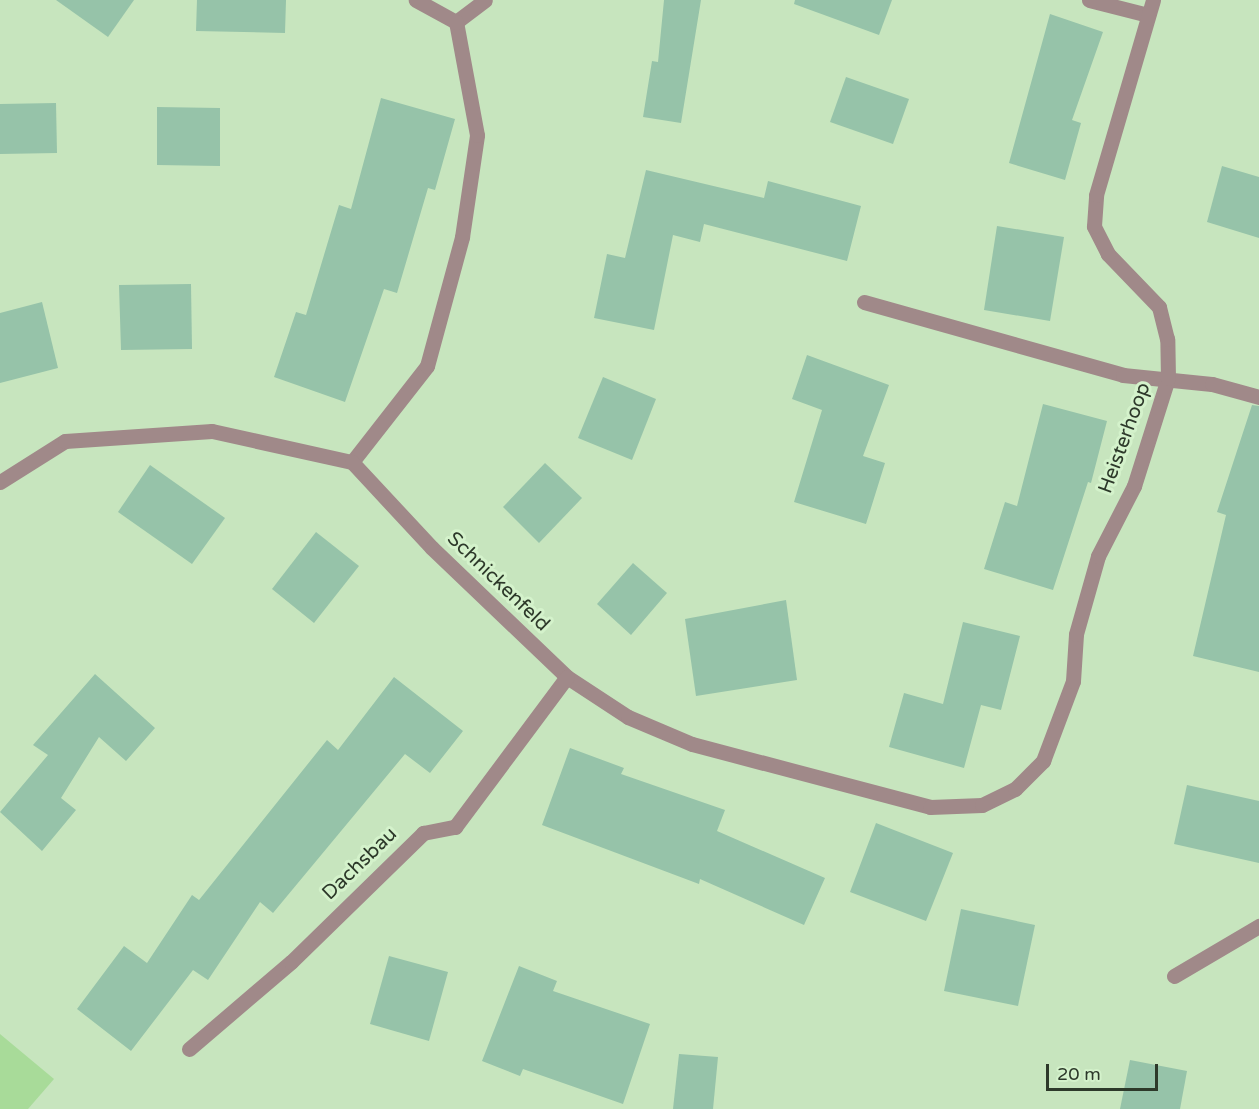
<!DOCTYPE html>
<html>
<head>
<meta charset="utf-8">
<style>
  body { margin:0 }
  #map { position:relative; width:1259px; height:1109px; overflow:hidden; background:#c7e5be; font-family:"Varela Round",sans-serif }
  div>[style] { position:absolute }
  .green>* { inset:0; background:#a8db99 }
  .building>* { inset:0; background:#96c3a9 }
  .minor>* { height:15px; margin:-7.5px; padding:0 7.5px; transform-origin:7.5px; border-radius:7.5px; background:#a08989 }
  span { translate:-50% -50%; white-space:nowrap; text-align:center; line-height:1.15; -webkit-text-stroke:6px #d4f2cb; paint-order:stroke }
  .street-label { font-size:20px; color:#2d392a }
  .scale { position:absolute; left:1046px; top:1064px; width:112px; height:27px; box-sizing:border-box; border:3px solid #2d392a; border-top:0; padding-left:8px; font-size:18px; line-height:21px; white-space:nowrap; color:#2d392a; -webkit-text-stroke:4px #d4f2cb; paint-order:stroke }
</style>
</head>
<body>
<div id="map">
  <div class="green">
    <div style="clip-path:polygon(0 1034px,54px 1079px,28px 1109px,0 1109px)"></div>
  </div>
  <div class="building">
    <div style="clip-path:polygon(56px 0,134px 0,108px 37px)"></div>
    <div style="clip-path:polygon(197px 0,286px 0,285px 33px,196px 31px)"></div>
    <div style="clip-path:polygon(664px 0,701px 0,681px 123px,643px 117px,652px 61px,658px 62px)"></div>
    <div style="clip-path:polygon(795px 0,892px 0,879px 35px,794px 4px)"></div>
    <div style="clip-path:polygon(1050px 14px,1103px 32px,1072px 120px,1081px 123px,1065px 180px,1009px 163px)"></div>
    <div style="clip-path:polygon(846px 77px,909px 99px,893px 144px,830px 122px)"></div>
    <div style="clip-path:polygon(381px 98px,455px 119px,435px 190px,428px 188px,397px 293px,384px 289px,345px 402px,274px 377px,296px 312px,306px 315px,339px 205px,351px 209px)"></div>
    <div style="clip-path:polygon(56px 103px,57px 153px,0 154px,0 104px)"></div>
    <div style="clip-path:polygon(157px 107px,220px 108px,220px 166px,157px 165px)"></div>
    <div style="clip-path:polygon(1222px 166px,1259px 177px,1259px 238px,1207px 222px)"></div>
    <div style="clip-path:polygon(646px 170px,764px 198px,768px 181px,861px 206px,847px 261px,704px 224px,700px 242px,673px 235px,654px 330px,594px 318px,607px 254px,625px 258px)"></div>
    <div style="clip-path:polygon(997px 226px,1064px 237px,1050px 321px,984px 310px)"></div>
    <div style="clip-path:polygon(191px 284px,192px 349px,121px 350px,119px 285px)"></div>
    <div style="clip-path:polygon(42px 302px,58px 368px,0 383px,0 313px)"></div>
    <div style="clip-path:polygon(807px 355px,889px 385px,863px 456px,885px 463px,866px 524px,794px 502px,822px 410px,792px 399px)"></div>
    <div style="clip-path:polygon(603px 377px,656px 399px,632px 460px,578px 438px)"></div>
    <div style="clip-path:polygon(1043px 404px,1107px 421px,1091px 483px,1088px 482px,1053px 590px,984px 569px,1005px 502px,1017px 506px)"></div>
    <div style="clip-path:polygon(1252px 405px,1259px 406px,1259px 672px,1193px 656px,1226px 515px,1217px 512px)"></div>
    <div style="clip-path:polygon(545px 463px,582px 498px,539px 543px,503px 507px)"></div>
    <div style="clip-path:polygon(150px 465px,225px 518px,192px 564px,118px 512px)"></div>
    <div style="clip-path:polygon(316px 532px,359px 566px,314px 623px,272px 589px)"></div>
    <div style="clip-path:polygon(633px 563px,667px 593px,631px 635px,597px 604px)"></div>
    <div style="clip-path:polygon(786px 600px,797px 680px,696px 696px,685px 619px)"></div>
    <div style="clip-path:polygon(963px 622px,1020px 636px,1001px 710px,981px 705px,964px 768px,889px 747px,904px 693px,943px 704px)"></div>
    <div style="clip-path:polygon(95px 674px,155px 728px,126px 761px,99px 737px,61px 798px,76px 810px,42px 851px,0 812px,48px 755px,33px 745px)"></div>
    <div style="clip-path:polygon(394px 677px,463px 731px,430px 773px,405px 754px,273px 913px,260px 902px,208px 980px,193px 970px,131px 1051px,77px 1009px,124px 946px,147px 963px,192px 895px,199px 900px,327px 740px,338px 750px)"></div>
    <div style="clip-path:polygon(570px 748px,624px 768px,621px 774px,725px 810px,717px 831px,825px 878px,804px 925px,700px 879px,699px 884px,542px 825px)"></div>
    <div style="clip-path:polygon(1187px 785px,1259px 801px,1259px 863px,1174px 844px)"></div>
    <div style="clip-path:polygon(876px 823px,953px 853px,926px 921px,850px 892px)"></div>
    <div style="clip-path:polygon(961px 909px,1035px 925px,1018px 1006px,944px 991px)"></div>
    <div style="clip-path:polygon(389px 956px,448px 972px,429px 1041px,370px 1024px)"></div>
    <div style="clip-path:polygon(519px 966px,557px 981px,553px 991px,650px 1024px,623px 1104px,523px 1069px,520px 1076px,482px 1061px)"></div>
    <div style="clip-path:polygon(679px 1054px,718px 1057px,713px 1109px,673px 1109px)"></div>
    <div style="clip-path:polygon(1130px 1060px,1187px 1071px,1180px 1109px,1120px 1109px)"></div>
  </div>
  <div class="minor">
    <div style="left:1089px;top:0;width:61px;rotate:14.3deg"></div>
    <div style="left:456px;top:22px;width:36px;rotate:-37deg"></div>
    <div style="left:864px;top:302px;width:269px;rotate:15.7deg"></div>
    <div style="left:1123px;top:375px;width:89px;rotate:5.8deg"></div>
    <div style="left:1212px;top:384px;width:49px;rotate:15.5deg"></div>
    <div style="left:352px;top:462px;width:122px;rotate:-52deg"></div>
    <div style="left:427px;top:366px;width:134px;rotate:-74.8deg"></div>
    <div style="left:462px;top:237px;width:103px;rotate:-81.6deg"></div>
    <div style="left:477px;top:135px;width:115px;rotate:-100.5deg"></div>
    <div style="left:456px;top:22px;width:46px;rotate:-151.2deg"></div>
    <div style="left:0;top:482px;width:77px;rotate:-32.2deg"></div>
    <div style="left:65px;top:441px;width:147px;rotate:-3.9deg"></div>
    <div style="left:212px;top:431px;width:143px;rotate:12.5deg"></div>
    <div style="left:352px;top:462px;width:117px;rotate:47.1deg"></div>
    <div style="left:432px;top:548px;width:187px;rotate:43.7deg"></div>
    <div style="left:567px;top:677px;width:73px;rotate:33.3deg"></div>
    <div style="left:628px;top:717px;width:69px;rotate:22.9deg"></div>
    <div style="left:692px;top:744px;width:246px;rotate:14.8deg"></div>
    <div style="left:930px;top:807px;width:52px;rotate:-2.2deg"></div>
    <div style="left:982px;top:805px;width:37px;rotate:-26deg"></div>
    <div style="left:1015px;top:789px;width:40px;rotate:-45deg"></div>
    <div style="left:1043px;top:761px;width:85px;rotate:-69.4deg"></div>
    <div style="left:1073px;top:681px;width:47px;rotate:-86.3deg"></div>
    <div style="left:1076px;top:634px;width:81px;rotate:-74.2deg"></div>
    <div style="left:1098px;top:556px;width:79px;rotate:-62.8deg"></div>
    <div style="left:1134px;top:486px;width:113px;rotate:-72.5deg"></div>
    <div style="left:1168px;top:378px;width:39px;rotate:-91deg"></div>
    <div style="left:1167px;top:339px;width:33px;rotate:-104deg"></div>
    <div style="left:1159px;top:307px;width:74px;rotate:-133.9deg"></div>
    <div style="left:1108px;top:254px;width:31px;rotate:-117deg"></div>
    <div style="left:1094px;top:226px;width:31px;rotate:-86deg"></div>
    <div style="left:1096px;top:195px;width:203px;rotate:-73.7deg"></div>
    <div style="left:1174px;top:976px;width:99px;rotate:-30.5deg"></div>
    <div style="left:189px;top:1049px;width:134px;rotate:-40.5deg"></div>
    <div style="left:291px;top:962px;width:185px;rotate:-44.3deg"></div>
    <div style="left:423px;top:833px;width:33px;rotate:-11deg"></div>
    <div style="left:455px;top:827px;width:187px;rotate:-53.3deg"></div>
  </div>
  <div class="street-label">
    <span style="left:1125px;top:438px;rotate:-70deg">Heisterhoop</span>
    <span style="left:498px;top:582px;rotate:44deg">Schnickenfeld</span>
    <span style="left:360px;top:864px;rotate:-44deg">Dachsbau</span>
  </div>
  <div class="scale">20 m</div>
</div>
</body>
</html>
